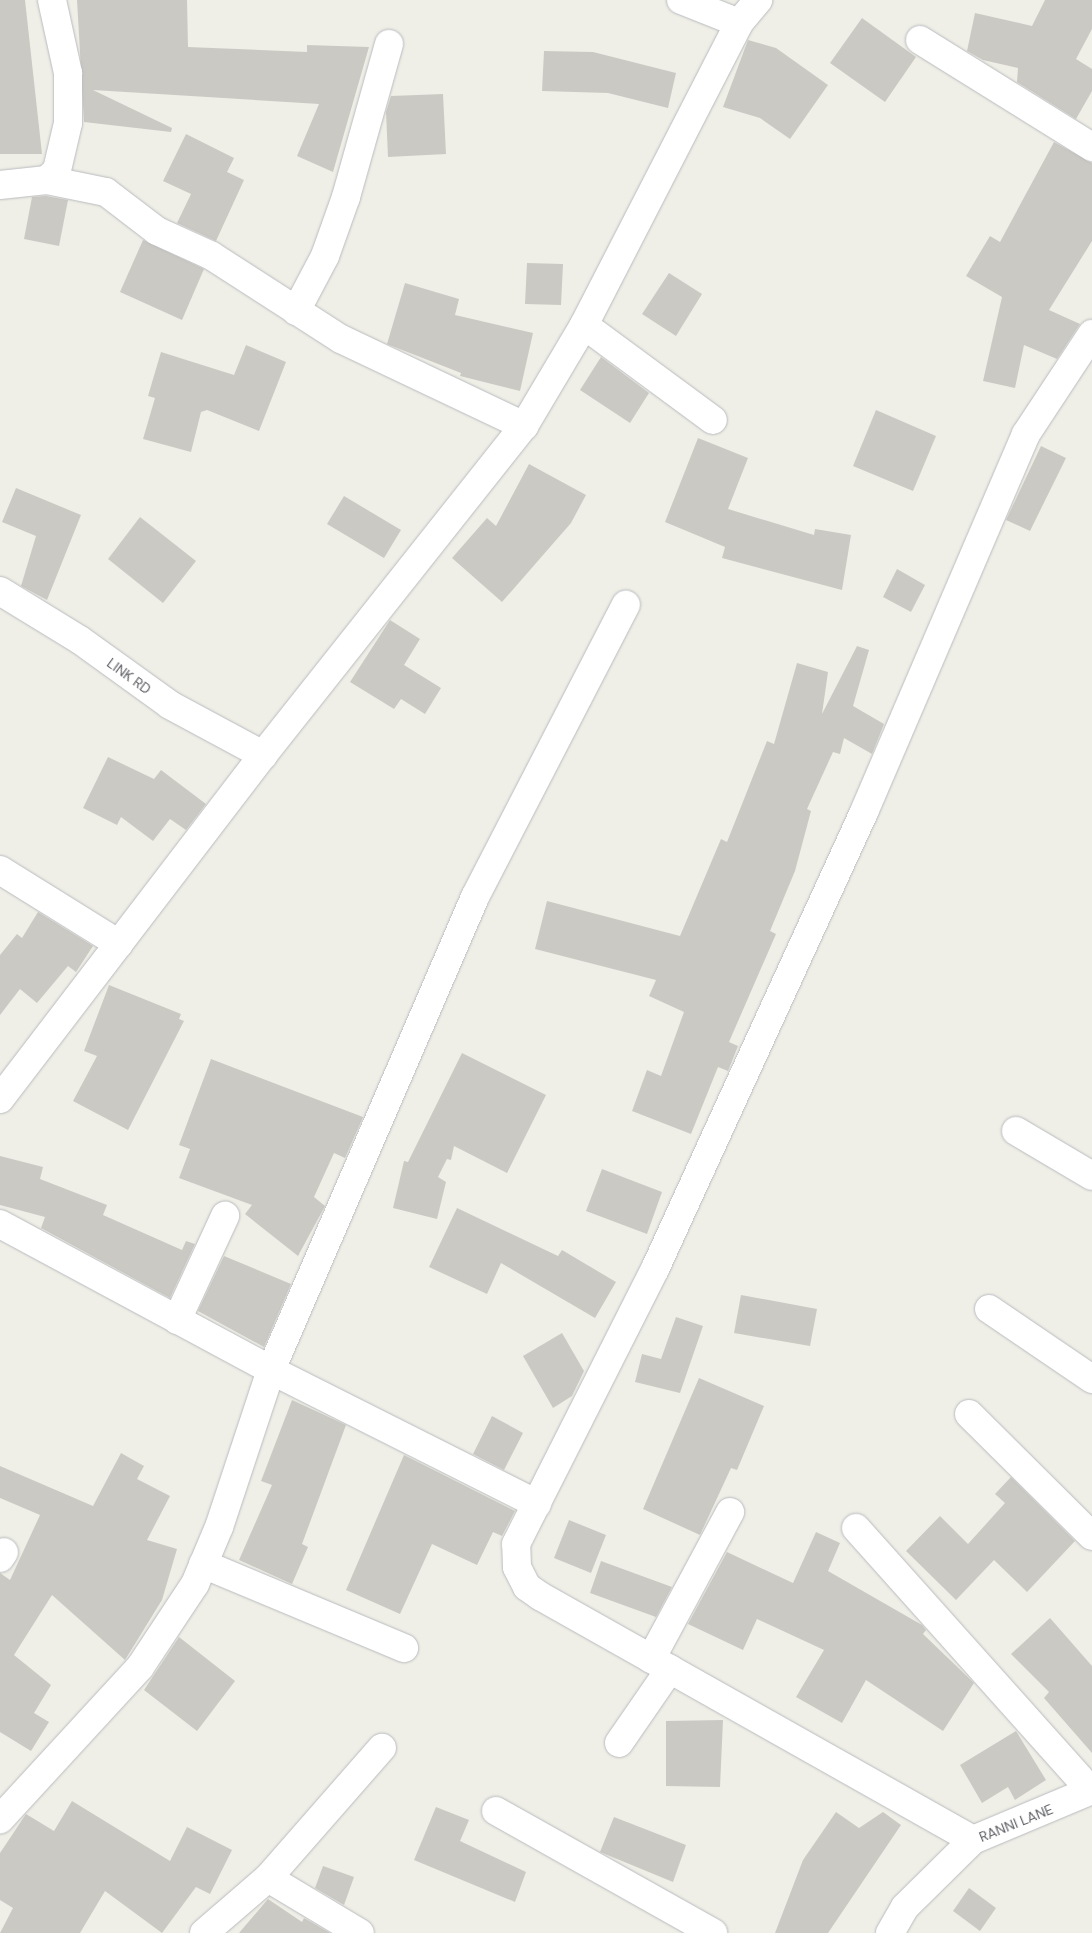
<!DOCTYPE html>
<html>
<head>
<meta charset="utf-8">
<style>
  body { margin:0 }
  #map { position:relative; width:1092px; height:1933px; overflow:hidden; background:#efefe7; font-family:"DM Sans",sans-serif }
  div>[style] { position:absolute }
  .building>* { inset:0; background:#cbc9c3 }
  .roads { filter:drop-shadow(0 0 1px #b9babf) drop-shadow(0 0 1px #b9babf) }
  .minor>* { height:28px; margin:-14px; padding:0 14px; transform-origin:14px; border-radius:14px; background:#fff }
  span { translate:-50% -50%; white-space:nowrap; text-align:center; line-height:1.15; -webkit-text-stroke:4px #fff; paint-order:stroke }
  .street-label { font-size:14px; color:#5e6065 }
</style>
</head>
<body>
<div id="map">
  <div class="building">
    <div style="clip-path:polygon(0 0,25px 0,42px 154px,0 154px)"></div>
    <div style="clip-path:polygon(77px 0,187px 0,188px 47px,307px 52px,307px 45px,369px 47px,333px 172px,297px 156px,319px 104px,93px 90px,172px 128px,171px 132px,84px 122px)"></div>
    <div style="clip-path:polygon(1045px 0,1092px 0,1092px 29px,1076px 59px,1092px 69px,1092px 91px,1076px 119px,1017px 82px,1018px 68px,983px 60px,967px 51px,975px 13px,1032px 26px)"></div>
    <div style="clip-path:polygon(862px 18px,916px 57px,885px 102px,830px 63px)"></div>
    <div style="clip-path:polygon(748px 40px,776px 48px,828px 85px,790px 139px,760px 118px,723px 107px)"></div>
    <div style="clip-path:polygon(544px 51px,593px 52px,676px 73px,668px 108px,608px 93px,542px 91px)"></div>
    <div style="clip-path:polygon(443px 94px,446px 154px,388px 157px,386px 112px,391px 96px)"></div>
    <div style="clip-path:polygon(186px 134px,234px 158px,227px 172px,244px 180px,216px 241px,177px 223px,191px 194px,163px 181px)"></div>
    <div style="clip-path:polygon(1054px 142px,1092px 163px,1092px 241px,1049px 310px,1080px 324px,1057px 359px,1024px 345px,1015px 388px,983px 381px,1002px 297px,966px 276px,990px 236px,1000px 242px)"></div>
    <div style="clip-path:polygon(46px 196px,68px 200px,59px 246px,24px 239px,32px 197px)"></div>
    <div style="clip-path:polygon(143px 240px,204px 269px,182px 320px,120px 292px)"></div>
    <div style="clip-path:polygon(527px 263px,563px 264px,561px 305px,525px 304px)"></div>
    <div style="clip-path:polygon(669px 273px,702px 294px,676px 336px,642px 314px)"></div>
    <div style="clip-path:polygon(405px 283px,459px 299px,455px 315px,533px 333px,520px 391px,460px 376px,461px 373px,387px 344px)"></div>
    <div style="clip-path:polygon(246px 345px,286px 362px,259px 431px,207px 410px,201px 412px,191px 452px,143px 439px,155px 398px,148px 396px,161px 352px,234px 375px)"></div>
    <div style="clip-path:polygon(601px 357px,649px 393px,630px 423px,580px 390px)"></div>
    <div style="clip-path:polygon(876px 410px,936px 436px,913px 491px,853px 466px)"></div>
    <div style="clip-path:polygon(698px 438px,748px 458px,728px 509px,814px 535px,815px 529px,851px 535px,842px 590px,722px 558px,725px 547px,665px 522px)"></div>
    <div style="clip-path:polygon(1041px 446px,1066px 458px,1030px 531px,1006px 520px)"></div>
    <div style="clip-path:polygon(529px 464px,586px 495px,571px 523px,502px 602px,452px 558px,487px 518px,496px 526px)"></div>
    <div style="clip-path:polygon(16px 488px,81px 515px,47px 600px,21px 586px,36px 536px,2px 522px)"></div>
    <div style="clip-path:polygon(344px 496px,401px 530px,384px 558px,327px 524px)"></div>
    <div style="clip-path:polygon(140px 517px,196px 561px,163px 603px,108px 559px)"></div>
    <div style="clip-path:polygon(897px 569px,925px 585px,911px 612px,883px 597px)"></div>
    <div style="clip-path:polygon(390px 620px,420px 639px,404px 665px,441px 688px,425px 714px,401px 699px,394px 709px,350px 682px)"></div>
    <div style="clip-path:polygon(857px 646px,869px 650px,853px 706px,884px 724px,872px 754px,844px 738px,840px 754px,833px 752px,807px 809px,811px 811px,795px 871px,770px 931px,776px 934px,729px 1042px,738px 1046px,728px 1071px,718px 1067px,691px 1134px,632px 1111px,647px 1070px,661px 1076px,684px 1012px,649px 996px,656px 980px,535px 949px,547px 901px,680px 936px,721px 839px,727px 842px,767px 741px,774px 744px,797px 663px,828px 672px,822px 714px)"></div>
    <div style="clip-path:polygon(108px 757px,154px 779px,161px 770px,206px 804px,186px 830px,170px 819px,153px 841px,121px 817px,117px 825px,83px 808px)"></div>
    <div style="clip-path:polygon(38px 912px,93px 946px,76px 972px,68px 966px,37px 1003px,20px 989px,0 1015px,0 955px,17px 934px,22px 938px)"></div>
    <div style="clip-path:polygon(109px 985px,181px 1014px,179px 1019px,184px 1021px,128px 1130px,73px 1101px,97px 1056px,84px 1051px)"></div>
    <div style="clip-path:polygon(462px 1053px,546px 1095px,507px 1173px,454px 1146px,451px 1160px,447px 1159px,438px 1177px,446px 1182px,437px 1219px,393px 1208px,404px 1161px,408px 1162px)"></div>
    <div style="clip-path:polygon(211px 1059px,363px 1117px,345px 1158px,334px 1153px,314px 1197px,325px 1206px,298px 1256px,245px 1214px,252px 1205px,179px 1178px,190px 1149px,179px 1145px)"></div>
    <div style="clip-path:polygon(0 1156px,43px 1167px,40px 1179px,107px 1205px,103px 1215px,182px 1250px,186px 1241px,195px 1244px,170px 1298px,41px 1228px,45px 1217px,0 1205px)"></div>
    <div style="clip-path:polygon(602px 1169px,662px 1192px,647px 1234px,586px 1211px)"></div>
    <div style="clip-path:polygon(457px 1208px,558px 1256px,562px 1250px,616px 1282px,595px 1318px,501px 1263px,487px 1294px,429px 1267px)"></div>
    <div style="clip-path:polygon(224px 1256px,291px 1284px,264px 1347px,198px 1311px)"></div>
    <div style="clip-path:polygon(741px 1295px,817px 1309px,810px 1346px,734px 1333px)"></div>
    <div style="clip-path:polygon(676px 1317px,703px 1326px,680px 1393px,635px 1382px,642px 1354px,661px 1359px)"></div>
    <div style="clip-path:polygon(562px 1333px,584px 1371px,572px 1396px,553px 1408px,523px 1356px)"></div>
    <div style="clip-path:polygon(699px 1378px,764px 1406px,737px 1470px,731px 1468px,700px 1535px,643px 1509px)"></div>
    <div style="clip-path:polygon(292px 1400px,346px 1425px,302px 1544px,308px 1547px,292px 1584px,239px 1560px,272px 1485px,261px 1481px)"></div>
    <div style="clip-path:polygon(492px 1416px,523px 1433px,504px 1470px,473px 1454px)"></div>
    <div style="clip-path:polygon(121px 1453px,144px 1466px,137px 1479px,170px 1496px,147px 1540px,177px 1549px,162px 1600px,125px 1660px,52px 1595px,14px 1655px,51px 1685px,34px 1713px,49px 1722px,31px 1751px,0 1732px,0 1573px,10px 1580px,40px 1515px,0 1498px,0 1466px,93px 1506px)"></div>
    <div style="clip-path:polygon(404px 1455px,515px 1511px,502px 1536px,493px 1532px,477px 1565px,432px 1544px,400px 1614px,346px 1590px)"></div>
    <div style="clip-path:polygon(1011px 1477px,1075px 1541px,1027px 1592px,994px 1560px,956px 1600px,906px 1551px,940px 1516px,968px 1544px,1005px 1503px,995px 1494px)"></div>
    <div style="clip-path:polygon(569px 1520px,606px 1535px,591px 1573px,554px 1558px)"></div>
    <div style="clip-path:polygon(816px 1532px,840px 1543px,828px 1571px,922px 1625px,926px 1630px,923px 1634px,974px 1683px,943px 1731px,866px 1680px,842px 1723px,796px 1697px,824px 1650px,757px 1619px,743px 1650px,688px 1624px,727px 1552px,793px 1583px)"></div>
    <div style="clip-path:polygon(601px 1561px,672px 1587px,656px 1617px,590px 1593px)"></div>
    <div style="clip-path:polygon(1050px 1618px,1092px 1666px,1092px 1753px,1044px 1698px,1049px 1692px,1011px 1654px)"></div>
    <div style="clip-path:polygon(179px 1637px,235px 1681px,197px 1731px,144px 1690px)"></div>
    <div style="clip-path:polygon(723px 1720px,720px 1787px,666px 1786px,666px 1721px)"></div>
    <div style="clip-path:polygon(1016px 1731px,1046px 1780px,1015px 1800px,1008px 1787px,982px 1803px,960px 1765px)"></div>
    <div style="clip-path:polygon(72px 1801px,170px 1861px,187px 1827px,232px 1850px,210px 1894px,196px 1887px,162px 1933px,105px 1891px,80px 1933px,0 1933px,13px 1908px,0 1900px,0 1853px,26px 1814px,54px 1831px)"></div>
    <div style="clip-path:polygon(436px 1807px,469px 1820px,460px 1841px,526px 1872px,515px 1902px,414px 1860px)"></div>
    <div style="clip-path:polygon(836px 1812px,859px 1828px,883px 1812px,901px 1825px,828px 1933px,775px 1933px,803px 1860px)"></div>
    <div style="clip-path:polygon(614px 1817px,686px 1845px,673px 1882px,600px 1852px)"></div>
    <div style="clip-path:polygon(323px 1866px,354px 1877px,344px 1905px,315px 1888px)"></div>
    <div style="clip-path:polygon(969px 1888px,996px 1908px,980px 1931px,953px 1911px)"></div>
    <div style="clip-path:polygon(268px 1899px,302px 1922px,304px 1918px,330px 1933px,239px 1933px)"></div>
  </div>
  <div class="roads">
    <div class="minor">
      <div style="left:681px;top:0;width:62px;rotate:21.6deg"></div>
      <div style="left:920px;top:40px;width:203px;rotate:31.9deg"></div>
      <div style="left:47px;top:180px;width:60px;rotate:11.5deg"></div>
      <div style="left:106px;top:192px;width:64px;rotate:37.4deg"></div>
      <div style="left:157px;top:231px;width:60px;rotate:24.4deg"></div>
      <div style="left:212px;top:256px;width:153px;rotate:32.8deg"></div>
      <div style="left:341px;top:339px;width:203px;rotate:25.4deg"></div>
      <div style="left:0;top:185px;width:47px;rotate:-6.1deg"></div>
      <div style="left:47px;top:180px;width:14px;rotate:-45deg"></div>
      <div style="left:57px;top:170px;width:48px;rotate:-76.8deg"></div>
      <div style="left:68px;top:123px;width:50px;rotate:-90deg"></div>
      <div style="left:68px;top:73px;width:75px;rotate:-102.4deg"></div>
      <div style="left:296px;top:311px;width:62px;rotate:-62.2deg"></div>
      <div style="left:325px;top:256px;width:63px;rotate:-70.4deg"></div>
      <div style="left:346px;top:197px;width:159px;rotate:-74.3deg"></div>
      <div style="left:584px;top:325px;width:160px;rotate:36.4deg"></div>
      <div style="left:0;top:591px;width:94px;rotate:31.5deg"></div>
      <div style="left:80px;top:640px;width:111px;rotate:35.8deg"></div>
      <div style="left:170px;top:705px;width:106px;rotate:28.3deg"></div>
      <div style="left:0;top:870px;width:140px;rotate:31.9deg"></div>
      <div style="left:0;top:1099px;width:433px;rotate:-52.6deg"></div>
      <div style="left:263px;top:755px;width:420px;rotate:-51.6deg"></div>
      <div style="left:524px;top:426px;width:117px;rotate:-59.3deg"></div>
      <div style="left:584px;top:325px;width:339px;rotate:-62.8deg"></div>
      <div style="left:739px;top:23px;width:30px;rotate:-50deg"></div>
      <div style="left:1016px;top:1131px;width:88px;rotate:30.6deg"></div>
      <div style="left:0;top:1224px;width:308px;rotate:28.3deg"></div>
      <div style="left:271px;top:1370px;width:165px;rotate:108.3deg"></div>
      <div style="left:219px;top:1527px;width:62px;rotate:112.8deg"></div>
      <div style="left:195px;top:1584px;width:100px;rotate:123.5deg"></div>
      <div style="left:140px;top:1667px;width:207px;rotate:132.6deg"></div>
      <div style="left:989px;top:1309px;width:125px;rotate:34.2deg"></div>
      <div style="left:177px;top:1320px;width:115px;rotate:-65.2deg"></div>
      <div style="left:969px;top:1414px;width:173px;rotate:44.8deg"></div>
      <div style="left:537px;top:1504px;width:298px;rotate:-153.3deg"></div>
      <div style="left:271px;top:1370px;width:515px;rotate:-66.67deg"></div>
      <div style="left:475px;top:897px;width:329px;rotate:-62.7deg"></div>
      <div style="left:856px;top:1528px;width:351px;rotate:48.2deg"></div>
      <div style="left:0;top:1558px;width:7px;rotate:-56deg"></div>
      <div style="left:203px;top:1564px;width:218px;rotate:22.7deg"></div>
      <div style="left:651px;top:1659px;width:167px;rotate:-61.7deg"></div>
      <div style="left:619px;top:1743px;width:90px;rotate:-55.4deg"></div>
      <div style="left:496px;top:1811px;width:249px;rotate:29.3deg"></div>
      <div style="left:973px;top:1840px;width:497px;rotate:-150.6deg"></div>
      <div style="left:540px;top:1596px;width:16px;rotate:-145deg"></div>
      <div style="left:527px;top:1587px;width:22px;rotate:-117deg"></div>
      <div style="left:517px;top:1567px;width:23px;rotate:-92deg"></div>
      <div style="left:516px;top:1544px;width:308px;rotate:-63.2deg"></div>
      <div style="left:655px;top:1269px;width:503px;rotate:-65.42deg"></div>
      <div style="left:864px;top:812px;width:411px;rotate:-66.8deg"></div>
      <div style="left:1026px;top:434px;width:120px;rotate:-56.6deg"></div>
      <div style="left:268px;top:1878px;width:107px;rotate:30.9deg"></div>
      <div style="left:204px;top:1933px;width:84px;rotate:-40.7deg"></div>
      <div style="left:268px;top:1878px;width:173px;rotate:-48.8deg"></div>
      <div style="left:890px;top:1933px;width:30px;rotate:-60deg"></div>
      <div style="left:905px;top:1907px;width:95px;rotate:-44.6deg"></div>
      <div style="left:973px;top:1840px;width:129px;rotate:-22.8deg"></div>
    </div>
  </div>
  <div class="street-label">
    <span style="left:129px;top:676px;rotate:36deg">LINK RD</span>
    <span style="left:1016px;top:1823px;rotate:-22deg">RANNI LANE</span>
  </div>
</div>
</body>
</html>
